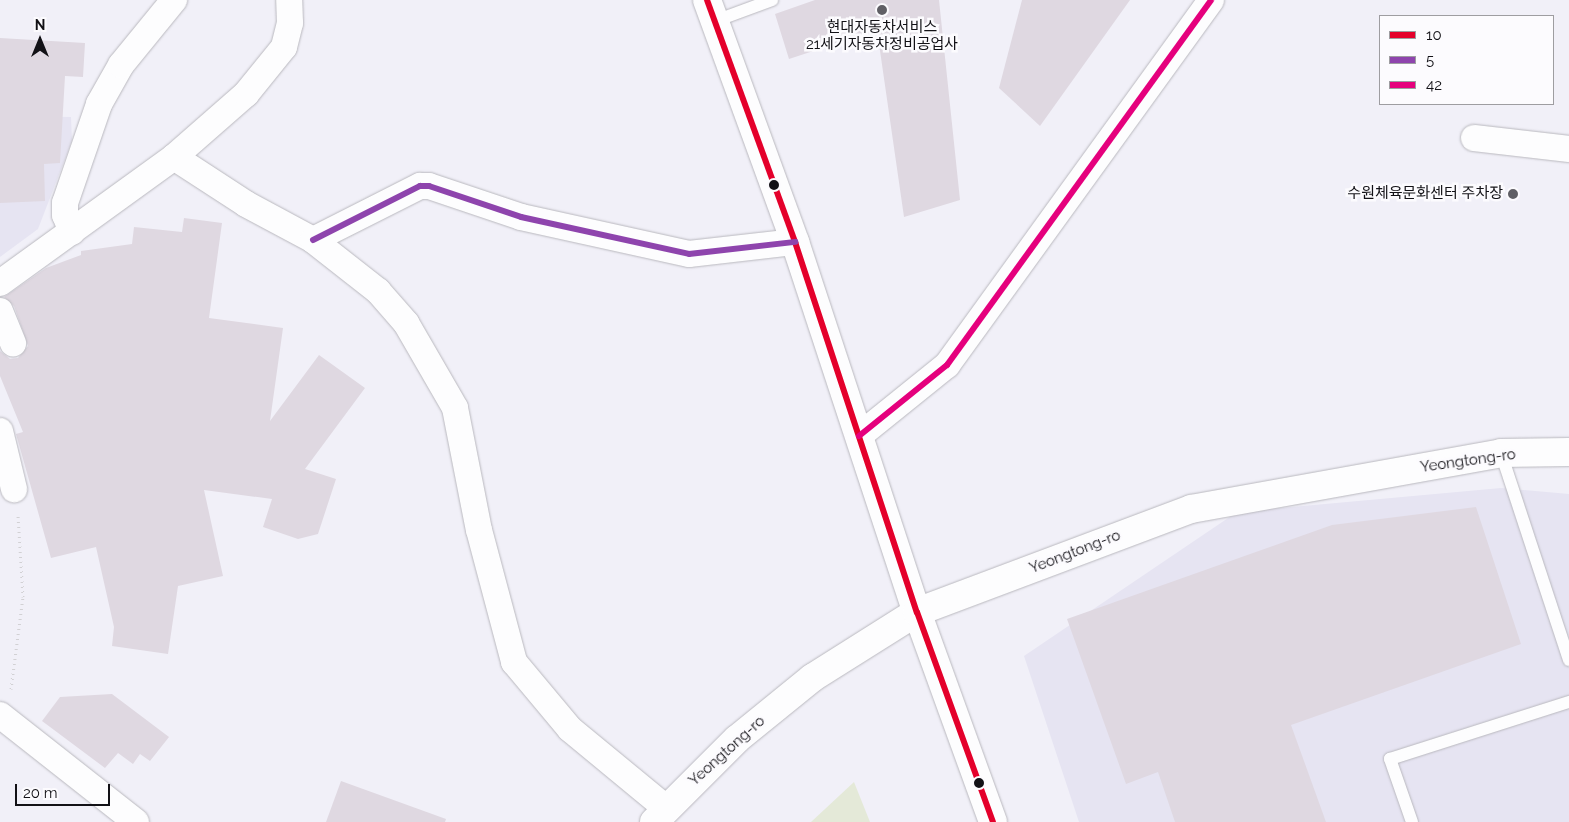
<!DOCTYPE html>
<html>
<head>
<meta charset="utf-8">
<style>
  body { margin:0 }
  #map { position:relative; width:1569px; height:822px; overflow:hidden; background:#f1f0f8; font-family:Raleway,"Noto Sans KR",sans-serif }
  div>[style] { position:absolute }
  .built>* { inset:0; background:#e6e4f2 }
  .green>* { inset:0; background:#e4e9d8 }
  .building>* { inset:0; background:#dfd8e1 }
  .path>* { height:3px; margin-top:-1.5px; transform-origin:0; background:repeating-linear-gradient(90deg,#d2d1d4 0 1px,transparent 0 5px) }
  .roads { filter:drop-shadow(0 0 1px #b9b8be) drop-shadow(0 0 1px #b9b8be) }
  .service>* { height:12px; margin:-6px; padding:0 6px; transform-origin:6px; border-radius:6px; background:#fdfdfe }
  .minor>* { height:26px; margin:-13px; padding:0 13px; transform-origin:13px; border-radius:13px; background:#fdfdfe }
  .tertiary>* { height:28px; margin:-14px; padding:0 14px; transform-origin:14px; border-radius:14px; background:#fdfdfe }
  .bus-1>* { height:6px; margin:-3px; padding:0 3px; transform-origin:3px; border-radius:3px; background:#e4002b }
  .bus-2>* { height:6px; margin:-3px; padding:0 3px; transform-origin:3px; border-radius:3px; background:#8e44ad }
  .bus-3>* { height:6px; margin:-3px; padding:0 3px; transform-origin:3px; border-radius:3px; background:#e5007d }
  .dots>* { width:14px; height:14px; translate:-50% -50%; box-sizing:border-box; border:2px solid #fcfbfe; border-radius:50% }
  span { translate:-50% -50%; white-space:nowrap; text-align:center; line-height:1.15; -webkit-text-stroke:5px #fcfbfe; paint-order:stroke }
  .poi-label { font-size:15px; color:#121116 }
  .right { translate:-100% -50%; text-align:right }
  .street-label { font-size:15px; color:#121116 }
  .legend { position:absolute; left:1379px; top:15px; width:175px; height:90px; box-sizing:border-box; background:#fcfbfe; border:1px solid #9e9da1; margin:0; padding:6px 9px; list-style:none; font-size:15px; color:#121116 }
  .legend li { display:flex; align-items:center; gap:10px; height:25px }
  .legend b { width:25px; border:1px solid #9e9da1 }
  .north { position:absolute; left:15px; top:15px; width:50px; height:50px; -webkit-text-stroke:4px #fcfbfe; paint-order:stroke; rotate:0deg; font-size:14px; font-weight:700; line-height:20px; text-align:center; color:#121116 }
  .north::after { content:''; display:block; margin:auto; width:18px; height:22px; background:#121116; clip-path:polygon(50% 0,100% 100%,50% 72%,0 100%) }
  .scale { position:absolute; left:15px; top:784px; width:95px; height:22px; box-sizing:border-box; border:2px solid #121116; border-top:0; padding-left:6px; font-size:15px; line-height:18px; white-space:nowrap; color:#121116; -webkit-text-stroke:4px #fcfbfe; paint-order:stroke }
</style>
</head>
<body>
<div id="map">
  <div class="built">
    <div style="clip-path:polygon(0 116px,71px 117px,72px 141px,38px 229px,0 257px)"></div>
    <div style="clip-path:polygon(1501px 488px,1569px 494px,1569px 822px,1079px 822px,1024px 656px,1237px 512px)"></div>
  </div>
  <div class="green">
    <div style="clip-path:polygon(854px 782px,870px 822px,811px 822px)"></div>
  </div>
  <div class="building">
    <div style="clip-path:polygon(815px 0,939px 0,960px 200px,904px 217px,877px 30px,789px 59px,775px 14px)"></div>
    <div style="clip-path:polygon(1022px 0,1130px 0,1040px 126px,999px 88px)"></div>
    <div style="clip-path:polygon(0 38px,85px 43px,83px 77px,65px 76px,60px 163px,44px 164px,45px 201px,0 203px)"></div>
    <div style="clip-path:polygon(184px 218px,222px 223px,209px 318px,283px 328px,270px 421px,319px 355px,365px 388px,305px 469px,336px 479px,318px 534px,298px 539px,263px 527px,272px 499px,204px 490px,223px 576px,178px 586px,168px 654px,112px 646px,114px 627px,96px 547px,51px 558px,16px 434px,23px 432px,0 376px,0 351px,10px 359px,18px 358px,28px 346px,14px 306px,4px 297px,46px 268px,81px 255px,81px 251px,132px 244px,134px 227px,182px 232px)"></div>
    <div style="clip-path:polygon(1476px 507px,1521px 644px,1291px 725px,1326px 822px,1175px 822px,1158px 772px,1126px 784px,1067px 619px,1332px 525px)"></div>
    <div style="clip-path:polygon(112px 694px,169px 737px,150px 761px,140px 754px,133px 764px,118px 753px,105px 768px,42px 721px,60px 697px)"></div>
    <div style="clip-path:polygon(341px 781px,446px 819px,445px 822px,326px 822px)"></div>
  </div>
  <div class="path">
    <div style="left:11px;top:689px;width:93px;rotate:-82.6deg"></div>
    <div style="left:23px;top:597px;width:81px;rotate:-93.5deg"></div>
  </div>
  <div class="roads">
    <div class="service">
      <div style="left:715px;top:21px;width:61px;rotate:-20.2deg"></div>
      <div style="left:1501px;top:453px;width:218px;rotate:71.8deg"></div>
      <div style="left:1412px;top:822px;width:67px;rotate:-109.2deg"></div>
      <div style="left:1390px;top:759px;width:188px;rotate:-17.7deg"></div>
    </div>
    <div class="minor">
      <div style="left:1474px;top:138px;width:96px;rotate:6.6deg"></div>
      <div style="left:174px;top:157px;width:86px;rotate:33.1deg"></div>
      <div style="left:246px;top:204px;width:76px;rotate:28.2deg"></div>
      <div style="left:313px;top:240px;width:83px;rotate:38.1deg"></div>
      <div style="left:378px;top:291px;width:43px;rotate:48.8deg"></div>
      <div style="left:406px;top:323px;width:98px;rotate:60deg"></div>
      <div style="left:455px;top:408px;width:124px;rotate:78.9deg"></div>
      <div style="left:479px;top:530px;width:137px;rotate:75.1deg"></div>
      <div style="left:514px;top:662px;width:87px;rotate:50.1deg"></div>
      <div style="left:570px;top:729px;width:124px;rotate:39.5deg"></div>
      <div style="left:72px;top:232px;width:18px;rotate:-112deg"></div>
      <div style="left:65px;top:215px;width:12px;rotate:-90deg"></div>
      <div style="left:65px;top:203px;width:105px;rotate:-71deg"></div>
      <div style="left:99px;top:104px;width:45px;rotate:-60.6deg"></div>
      <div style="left:121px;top:65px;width:84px;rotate:-50.8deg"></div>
      <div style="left:313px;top:240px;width:120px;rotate:-26.8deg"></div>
      <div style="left:420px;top:186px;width:9px"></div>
      <div style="left:429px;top:186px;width:97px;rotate:18.6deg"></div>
      <div style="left:521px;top:217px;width:172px;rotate:12.4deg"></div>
      <div style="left:689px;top:254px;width:107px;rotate:-6.5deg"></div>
      <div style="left:0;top:283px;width:215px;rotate:-35.9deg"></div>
      <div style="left:174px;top:157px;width:96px;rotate:-41.2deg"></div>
      <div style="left:246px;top:94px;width:60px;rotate:-51deg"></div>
      <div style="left:284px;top:47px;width:25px;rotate:-76deg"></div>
      <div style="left:290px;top:23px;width:23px;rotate:-92deg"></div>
      <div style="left:0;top:311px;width:35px;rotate:68deg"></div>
      <div style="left:0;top:431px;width:60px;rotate:76.4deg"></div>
      <div style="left:859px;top:436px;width:113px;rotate:-38.9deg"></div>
      <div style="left:947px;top:365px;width:450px;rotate:-54.1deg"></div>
      <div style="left:0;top:715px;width:173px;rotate:38.2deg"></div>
    </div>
    <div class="tertiary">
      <div style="left:707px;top:0;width:258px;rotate:70deg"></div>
      <div style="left:795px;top:242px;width:390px;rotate:71.8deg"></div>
      <div style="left:917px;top:612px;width:223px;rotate:70.1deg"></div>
      <div style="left:654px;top:822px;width:117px;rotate:-45deg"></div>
      <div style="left:737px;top:739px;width:97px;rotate:-39.1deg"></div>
      <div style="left:812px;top:678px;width:124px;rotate:-32.2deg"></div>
      <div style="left:917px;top:612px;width:293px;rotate:-20.6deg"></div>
      <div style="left:1191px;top:509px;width:315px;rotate:-10.2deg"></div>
      <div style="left:1501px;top:453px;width:68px;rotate:-0.8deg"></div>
    </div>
  </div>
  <div class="bus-1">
    <div style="left:707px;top:0;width:258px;rotate:70deg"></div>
    <div style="left:795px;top:242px;width:390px;rotate:71.8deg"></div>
    <div style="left:917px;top:612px;width:223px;rotate:70.1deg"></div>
  </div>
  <div class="bus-2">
    <div style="left:313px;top:240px;width:120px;rotate:-26.8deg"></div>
    <div style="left:420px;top:186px;width:9px"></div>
    <div style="left:429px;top:186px;width:97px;rotate:18.6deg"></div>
    <div style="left:521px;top:217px;width:172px;rotate:12.4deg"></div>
    <div style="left:689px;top:254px;width:107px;rotate:-6.5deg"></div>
  </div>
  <div class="bus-3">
    <div style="left:859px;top:436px;width:113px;rotate:-38.9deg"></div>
    <div style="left:947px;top:365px;width:450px;rotate:-54.1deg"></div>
  </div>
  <div class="dots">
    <div style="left:882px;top:10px;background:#605f65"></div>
    <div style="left:774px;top:185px;background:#121116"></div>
    <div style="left:1513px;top:194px;background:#605f65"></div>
    <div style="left:979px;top:783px;background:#121116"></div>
  </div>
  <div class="poi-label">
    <span style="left:882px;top:36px">현대자동차서비스<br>21세기자동차정비공업사</span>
    <span class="right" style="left:1503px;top:194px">수원체육문화센터 주차장</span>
  </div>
  <div class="street-label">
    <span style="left:1468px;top:461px;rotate:-8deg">Yeongtong-ro</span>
    <span style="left:1075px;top:552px;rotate:-21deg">Yeongtong-ro</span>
    <span style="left:727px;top:751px;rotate:-42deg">Yeongtong-ro</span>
  </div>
  <ul class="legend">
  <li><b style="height:6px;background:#e4002b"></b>10</li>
  <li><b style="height:6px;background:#8e44ad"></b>5</li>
  <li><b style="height:6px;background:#e5007d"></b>42</li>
  </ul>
  <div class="north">N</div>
  <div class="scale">20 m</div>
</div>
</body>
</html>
